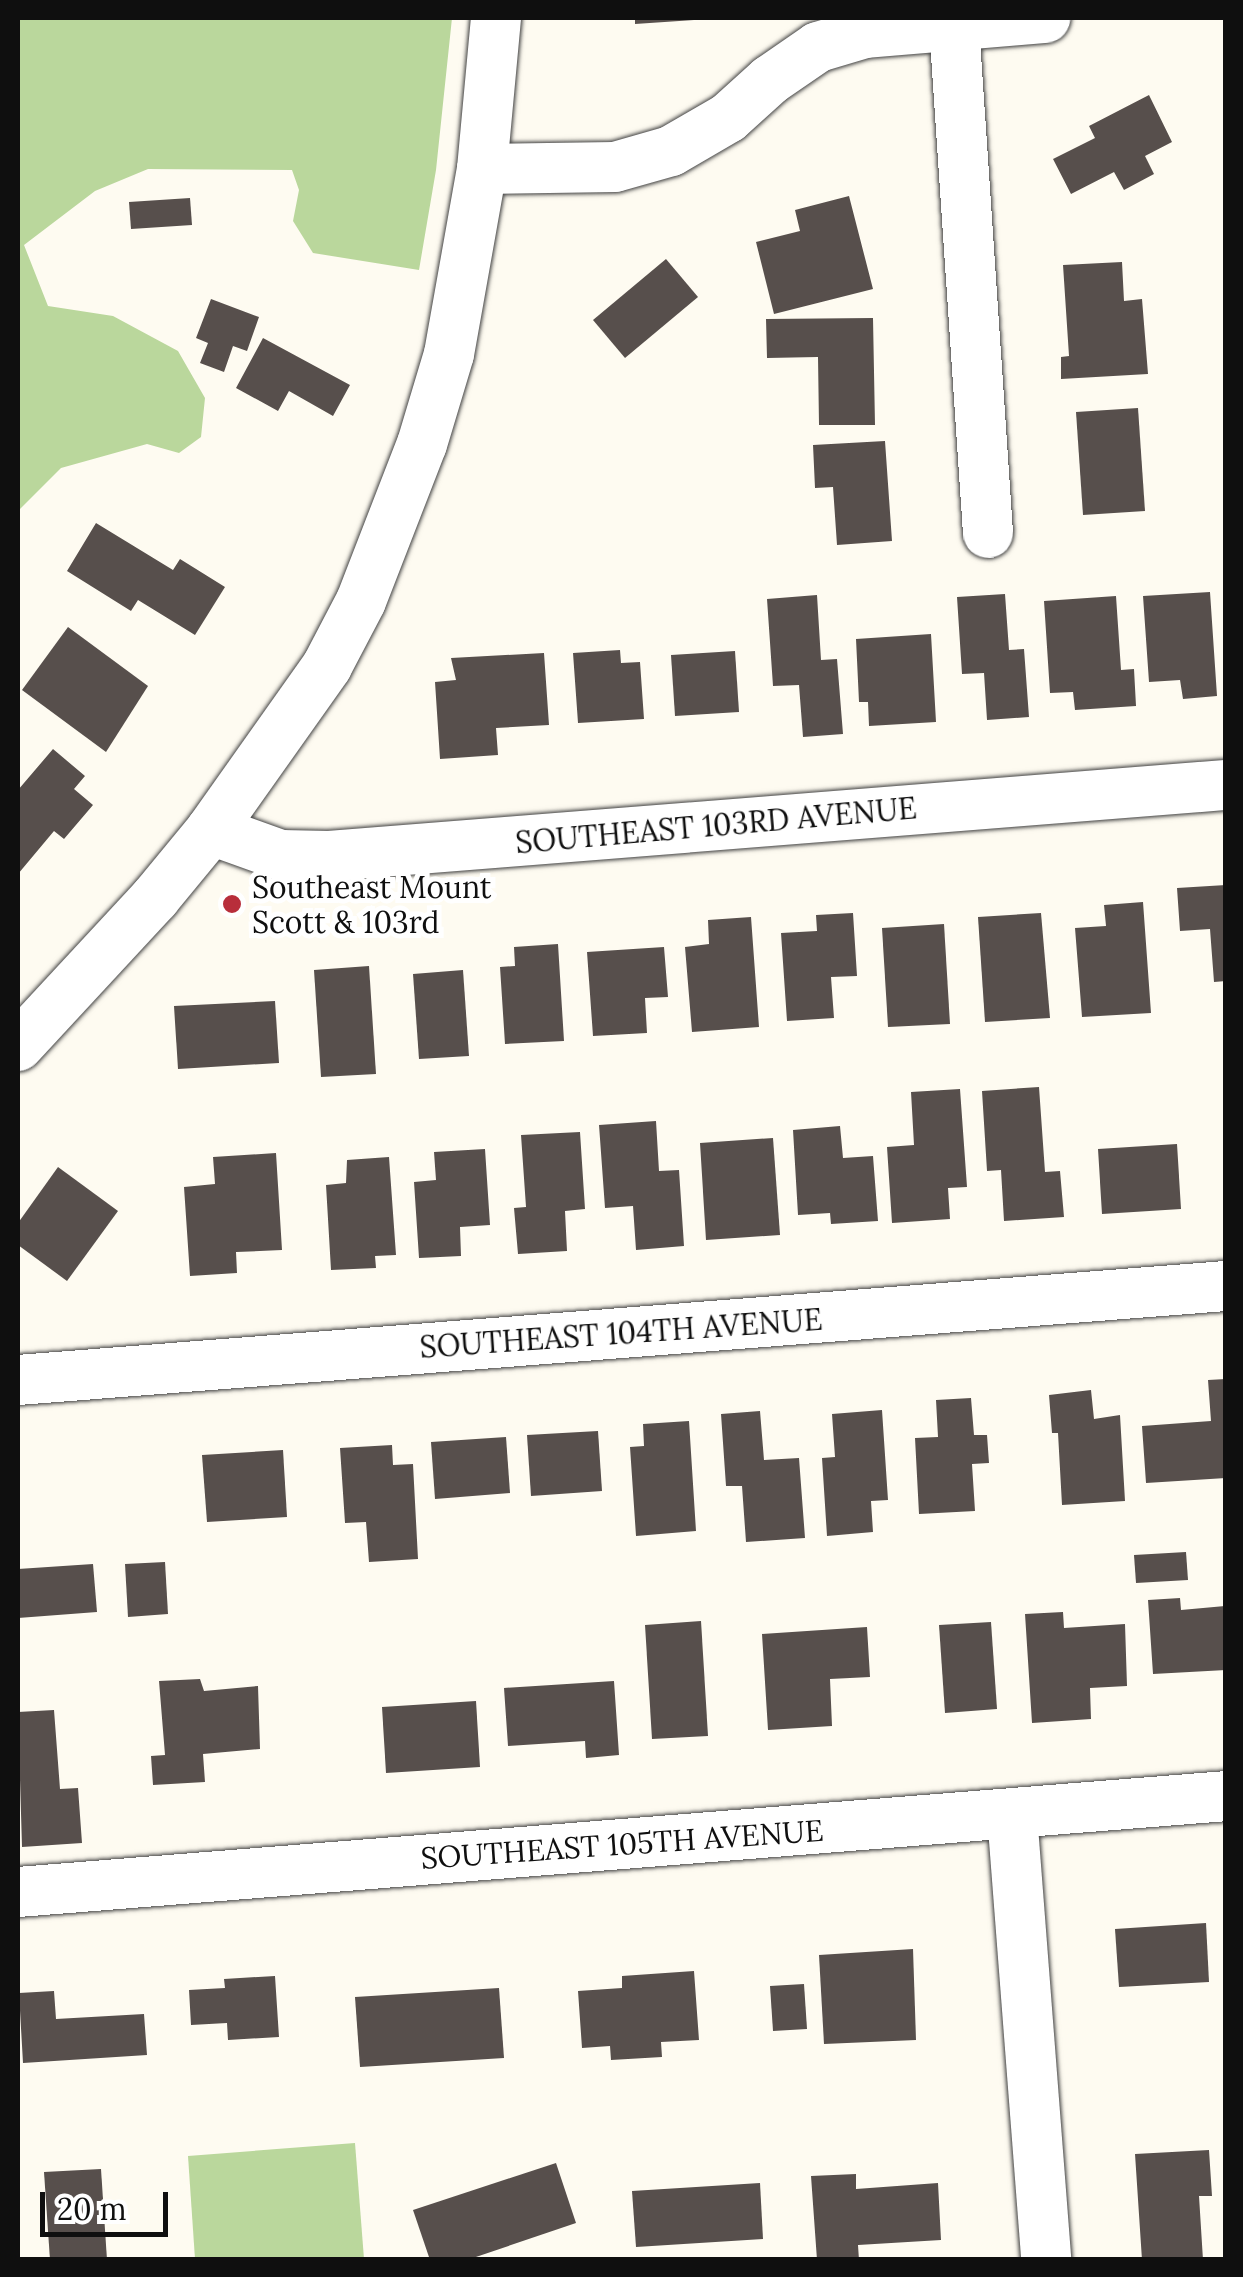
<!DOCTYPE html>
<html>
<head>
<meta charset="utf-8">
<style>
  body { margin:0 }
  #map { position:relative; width:1243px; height:2277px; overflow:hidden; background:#fefbf1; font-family:Lora,serif }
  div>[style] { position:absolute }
  .forest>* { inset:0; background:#bad79c }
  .building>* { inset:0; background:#574f4c }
  .roads { filter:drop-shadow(0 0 2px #424242) drop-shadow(0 0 2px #424242) }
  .minor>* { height:50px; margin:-25px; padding:0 25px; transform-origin:25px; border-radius:25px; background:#fff }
  .dots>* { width:28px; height:28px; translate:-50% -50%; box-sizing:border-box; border:5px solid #fff; border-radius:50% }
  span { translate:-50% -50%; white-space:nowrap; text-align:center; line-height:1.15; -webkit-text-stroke:10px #fff; paint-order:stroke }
  .street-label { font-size:30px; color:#0f0f0f }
  .poi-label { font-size:30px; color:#0f0f0f }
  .left { translate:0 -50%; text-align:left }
  .frame { position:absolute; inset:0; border:20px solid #0f0f0f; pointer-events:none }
  .scale { position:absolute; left:40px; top:2192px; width:128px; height:45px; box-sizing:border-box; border:5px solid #0f0f0f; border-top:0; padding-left:12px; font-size:30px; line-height:35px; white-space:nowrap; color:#0f0f0f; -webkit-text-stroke:8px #fff; paint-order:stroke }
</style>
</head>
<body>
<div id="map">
  <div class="forest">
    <div style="clip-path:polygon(18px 18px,452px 18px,436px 170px,419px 270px,313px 253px,293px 221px,299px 190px,292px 170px,148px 169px,95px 191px,24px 245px,48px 306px,113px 316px,178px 351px,205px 398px,201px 437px,179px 453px,147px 444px,61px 468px,18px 511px)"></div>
    <div style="clip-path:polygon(355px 2143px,364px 2259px,195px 2259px,188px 2156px)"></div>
  </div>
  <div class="building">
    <div style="clip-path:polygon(635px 18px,694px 18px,694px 20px,635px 24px)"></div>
    <div style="clip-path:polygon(1149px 95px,1172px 142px,1145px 156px,1154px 174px,1124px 190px,1114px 172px,1071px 194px,1053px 159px,1095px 138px,1089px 126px)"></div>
    <div style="clip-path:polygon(849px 196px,873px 289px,774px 314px,756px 242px,800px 231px,795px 210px)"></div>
    <div style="clip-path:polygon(190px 198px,192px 225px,131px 229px,129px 202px)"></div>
    <div style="clip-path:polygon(666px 259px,698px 297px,625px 358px,593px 320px)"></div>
    <div style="clip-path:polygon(1122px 262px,1124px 301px,1142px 299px,1148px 374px,1061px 379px,1061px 357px,1069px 356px,1063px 265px)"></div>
    <div style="clip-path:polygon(211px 299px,259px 317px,247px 351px,233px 346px,224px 372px,200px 363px,208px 343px,196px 338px)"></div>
    <div style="clip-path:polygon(873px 318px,875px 425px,819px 425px,818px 357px,767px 358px,766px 319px)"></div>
    <div style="clip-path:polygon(263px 338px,350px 385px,333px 416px,289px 391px,278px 411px,236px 388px)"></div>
    <div style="clip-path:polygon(1138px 408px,1145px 511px,1083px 515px,1076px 412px)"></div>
    <div style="clip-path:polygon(885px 441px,892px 541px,837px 545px,833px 487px,815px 488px,813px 445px)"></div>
    <div style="clip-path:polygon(96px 523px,173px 570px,180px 559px,225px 587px,195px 635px,138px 600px,131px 611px,67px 571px)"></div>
    <div style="clip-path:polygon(1210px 592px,1217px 696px,1183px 699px,1180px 680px,1149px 682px,1143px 596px)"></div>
    <div style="clip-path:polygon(1005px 594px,1009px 650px,1024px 649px,1029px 717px,987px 720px,984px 673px,962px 674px,957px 597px)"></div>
    <div style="clip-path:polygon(817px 595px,821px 660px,837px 659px,843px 734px,803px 737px,799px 685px,773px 686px,767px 599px)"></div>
    <div style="clip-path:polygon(1116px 596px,1121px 670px,1134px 669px,1136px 706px,1075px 710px,1073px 692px,1050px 693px,1044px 601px)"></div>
    <div style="clip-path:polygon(68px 627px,148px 686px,106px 752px,22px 690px)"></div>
    <div style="clip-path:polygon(931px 634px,936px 722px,869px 726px,868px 702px,859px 702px,856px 639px)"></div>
    <div style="clip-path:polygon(620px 650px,621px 663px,640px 662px,644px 719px,578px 723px,573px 653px)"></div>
    <div style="clip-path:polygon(735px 651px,739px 712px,675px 716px,671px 655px)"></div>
    <div style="clip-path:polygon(544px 653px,549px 725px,496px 728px,498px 755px,440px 759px,435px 682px,456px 680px,451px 658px)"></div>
    <div style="clip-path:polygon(53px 749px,85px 776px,74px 789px,93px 805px,64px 839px,54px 831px,18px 874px,18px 790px)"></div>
    <div style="clip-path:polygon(1226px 885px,1226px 981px,1214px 982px,1210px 929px,1180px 931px,1177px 888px)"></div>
    <div style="clip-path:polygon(1143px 902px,1151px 1013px,1082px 1017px,1075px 928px,1106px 926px,1104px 905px)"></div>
    <div style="clip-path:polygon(853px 913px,857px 976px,831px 977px,834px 1018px,787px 1021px,781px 933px,817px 931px,816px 915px)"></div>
    <div style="clip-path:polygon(1041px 913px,1050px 1018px,985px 1022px,978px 917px)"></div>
    <div style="clip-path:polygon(751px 917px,759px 1027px,692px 1032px,685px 947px,709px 944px,708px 920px)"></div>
    <div style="clip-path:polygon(944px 924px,950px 1024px,888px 1027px,882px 928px)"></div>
    <div style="clip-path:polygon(558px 944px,564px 1041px,505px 1044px,500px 967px,515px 966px,514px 947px)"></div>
    <div style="clip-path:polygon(664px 947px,668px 997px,645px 998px,647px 1033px,593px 1036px,587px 952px)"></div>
    <div style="clip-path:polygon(369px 966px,376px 1074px,321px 1077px,314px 970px)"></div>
    <div style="clip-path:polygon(463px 970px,469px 1056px,419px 1059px,413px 974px)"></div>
    <div style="clip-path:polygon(275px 1001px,279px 1063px,178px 1069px,174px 1006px)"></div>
    <div style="clip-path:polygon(1039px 1087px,1045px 1172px,1060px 1171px,1064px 1217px,1004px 1221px,1001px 1170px,987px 1171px,982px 1091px)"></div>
    <div style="clip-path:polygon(960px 1089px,967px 1187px,948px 1188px,950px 1219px,892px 1223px,887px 1147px,914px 1145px,911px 1092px)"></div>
    <div style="clip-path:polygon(656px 1121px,659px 1171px,679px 1170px,684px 1246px,636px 1250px,633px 1206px,605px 1208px,599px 1125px)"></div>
    <div style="clip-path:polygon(840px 1126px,843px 1158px,873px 1156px,878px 1221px,831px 1224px,830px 1213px,798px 1215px,793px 1130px)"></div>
    <div style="clip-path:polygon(580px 1132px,585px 1209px,565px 1211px,567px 1251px,518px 1254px,514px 1208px,526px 1207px,521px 1135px)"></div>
    <div style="clip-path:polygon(773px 1138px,780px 1235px,706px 1240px,700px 1143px)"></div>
    <div style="clip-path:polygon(1177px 1144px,1181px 1209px,1102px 1214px,1098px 1149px)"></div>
    <div style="clip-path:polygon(485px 1149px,490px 1225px,460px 1227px,461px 1256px,419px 1258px,414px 1182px,436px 1180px,434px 1152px)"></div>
    <div style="clip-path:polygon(276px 1153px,282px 1250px,236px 1252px,237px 1273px,190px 1276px,184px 1187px,215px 1184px,213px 1157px)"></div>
    <div style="clip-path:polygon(389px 1157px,396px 1255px,375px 1256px,376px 1268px,331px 1270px,326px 1185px,346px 1183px,347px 1160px)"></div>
    <div style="clip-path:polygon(58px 1167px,118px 1211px,67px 1281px,18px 1245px,18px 1223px)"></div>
    <div style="clip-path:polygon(1226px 1379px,1226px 1478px,1146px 1483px,1142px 1426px,1211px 1421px,1208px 1380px)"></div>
    <div style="clip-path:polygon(1091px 1390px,1094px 1419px,1120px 1415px,1125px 1501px,1062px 1505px,1058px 1433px,1052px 1433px,1049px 1395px)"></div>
    <div style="clip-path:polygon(971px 1398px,974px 1435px,987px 1435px,989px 1463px,972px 1464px,975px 1511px,919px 1514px,915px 1438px,938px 1437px,936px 1400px)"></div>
    <div style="clip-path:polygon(882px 1410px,888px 1500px,871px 1501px,873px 1532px,827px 1536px,822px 1458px,835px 1457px,832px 1414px)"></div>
    <div style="clip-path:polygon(760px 1411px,764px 1460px,799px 1458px,805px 1538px,746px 1542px,742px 1486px,726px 1486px,721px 1414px)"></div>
    <div style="clip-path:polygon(689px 1421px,696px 1531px,636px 1536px,630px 1447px,644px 1446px,643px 1424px)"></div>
    <div style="clip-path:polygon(598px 1431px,602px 1491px,531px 1496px,527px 1435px)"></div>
    <div style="clip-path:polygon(506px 1437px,510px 1493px,435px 1499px,431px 1442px)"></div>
    <div style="clip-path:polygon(392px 1445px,393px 1465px,413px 1464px,418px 1559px,369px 1562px,366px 1522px,345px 1523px,340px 1448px)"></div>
    <div style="clip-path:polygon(283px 1450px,287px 1517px,207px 1522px,202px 1455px)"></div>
    <div style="clip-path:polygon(1186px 1552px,1188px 1580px,1136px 1583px,1134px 1555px)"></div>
    <div style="clip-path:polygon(165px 1562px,168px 1614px,128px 1617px,125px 1564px)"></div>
    <div style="clip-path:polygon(93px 1564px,97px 1612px,18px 1618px,18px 1569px)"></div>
    <div style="clip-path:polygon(1180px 1598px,1181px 1610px,1225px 1606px,1226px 1670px,1153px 1674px,1148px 1600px)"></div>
    <div style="clip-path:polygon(1063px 1612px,1064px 1628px,1125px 1624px,1127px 1686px,1090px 1688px,1091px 1719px,1032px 1723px,1025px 1614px)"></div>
    <div style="clip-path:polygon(701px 1621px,708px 1736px,652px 1739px,645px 1625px)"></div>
    <div style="clip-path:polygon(991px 1622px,997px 1709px,945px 1713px,939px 1625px)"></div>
    <div style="clip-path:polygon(867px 1627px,870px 1677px,830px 1679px,832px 1726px,768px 1730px,762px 1634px)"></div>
    <div style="clip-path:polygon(200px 1679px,204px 1691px,258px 1686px,260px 1749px,203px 1754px,205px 1782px,153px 1785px,151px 1756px,165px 1755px,159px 1681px)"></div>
    <div style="clip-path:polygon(614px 1681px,619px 1755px,586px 1758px,585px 1741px,508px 1746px,504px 1688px)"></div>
    <div style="clip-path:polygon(476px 1701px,480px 1767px,386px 1773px,382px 1707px)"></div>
    <div style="clip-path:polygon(54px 1710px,60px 1789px,78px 1788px,82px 1843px,22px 1847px,18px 1712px)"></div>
    <div style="clip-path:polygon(1206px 1923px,1209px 1982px,1119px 1987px,1115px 1929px)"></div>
    <div style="clip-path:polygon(913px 1949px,916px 2040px,824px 2044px,819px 1955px)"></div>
    <div style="clip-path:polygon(694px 1971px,699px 2040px,661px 2042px,662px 2057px,611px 2060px,610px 2046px,582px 2048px,578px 1991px,622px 1988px,622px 1976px)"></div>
    <div style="clip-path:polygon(275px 1976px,279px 2037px,228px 2040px,227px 2023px,191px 2025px,189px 1990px,225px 1988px,224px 1979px)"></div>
    <div style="clip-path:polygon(804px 1984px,807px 2029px,773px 2031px,770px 1986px)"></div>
    <div style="clip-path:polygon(499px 1988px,504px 2058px,360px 2067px,355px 1997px)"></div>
    <div style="clip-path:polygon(54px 1991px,56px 2019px,144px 2014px,147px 2055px,23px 2063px,19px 1993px)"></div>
    <div style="clip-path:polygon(1209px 2150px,1212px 2196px,1199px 2196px,1203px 2260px,1142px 2260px,1135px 2154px)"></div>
    <div style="clip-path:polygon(556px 2163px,576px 2223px,467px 2260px,430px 2260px,413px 2210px)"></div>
    <div style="clip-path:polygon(101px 2169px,107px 2260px,50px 2260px,44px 2172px)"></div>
    <div style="clip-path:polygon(856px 2174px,856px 2189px,938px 2183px,941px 2240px,858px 2245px,859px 2260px,817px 2260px,811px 2176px)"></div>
    <div style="clip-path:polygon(760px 2183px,763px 2239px,636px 2247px,632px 2191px)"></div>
  </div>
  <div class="roads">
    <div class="minor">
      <div style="left:954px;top:25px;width:509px;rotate:86.17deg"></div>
      <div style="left:482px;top:169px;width:133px;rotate:-0.9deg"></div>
      <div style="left:615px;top:167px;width:58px;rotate:-15.9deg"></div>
      <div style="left:671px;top:151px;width:66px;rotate:-30.1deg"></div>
      <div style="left:728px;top:118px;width:57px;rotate:-42.1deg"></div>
      <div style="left:770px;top:80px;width:58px;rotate:-34.5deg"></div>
      <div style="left:818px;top:47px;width:49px;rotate:-16.6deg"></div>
      <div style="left:865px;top:33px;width:181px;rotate:-4.8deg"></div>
      <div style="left:211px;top:830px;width:74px;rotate:19.7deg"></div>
      <div style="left:281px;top:855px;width:48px;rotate:1.2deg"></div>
      <div style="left:329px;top:856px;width:900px;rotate:-4.53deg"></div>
      <div style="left:18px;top:1046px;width:202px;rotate:-47.2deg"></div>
      <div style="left:155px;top:898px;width:88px;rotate:-50.5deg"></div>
      <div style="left:211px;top:830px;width:201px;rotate:-54.7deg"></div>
      <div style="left:327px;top:666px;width:73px;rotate:-62.4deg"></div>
      <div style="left:361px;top:601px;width:168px;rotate:-68.8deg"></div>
      <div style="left:422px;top:444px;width:94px;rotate:-73.3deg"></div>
      <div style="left:449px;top:354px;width:188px;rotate:-79.9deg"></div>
      <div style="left:482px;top:169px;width:152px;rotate:-84.7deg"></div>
      <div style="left:18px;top:1380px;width:1212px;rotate:-4.45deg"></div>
      <div style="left:1012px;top:1814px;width:447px;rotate:85.6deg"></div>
      <div style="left:18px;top:1892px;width:1212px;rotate:-4.54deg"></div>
    </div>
  </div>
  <div class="dots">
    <div style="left:232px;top:904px;background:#b82e3b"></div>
  </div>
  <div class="street-label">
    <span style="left:716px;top:825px;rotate:-5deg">SOUTHEAST 103RD AVENUE</span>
    <span style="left:621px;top:1333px;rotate:-4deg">SOUTHEAST 104TH AVENUE</span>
    <span style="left:622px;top:1844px;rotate:-4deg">SOUTHEAST 105TH AVENUE</span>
  </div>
  <div class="poi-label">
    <span class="left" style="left:252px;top:904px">Southeast Mount<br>Scott &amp; 103rd</span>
  </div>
  <div class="frame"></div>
  <div class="scale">20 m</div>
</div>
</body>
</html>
